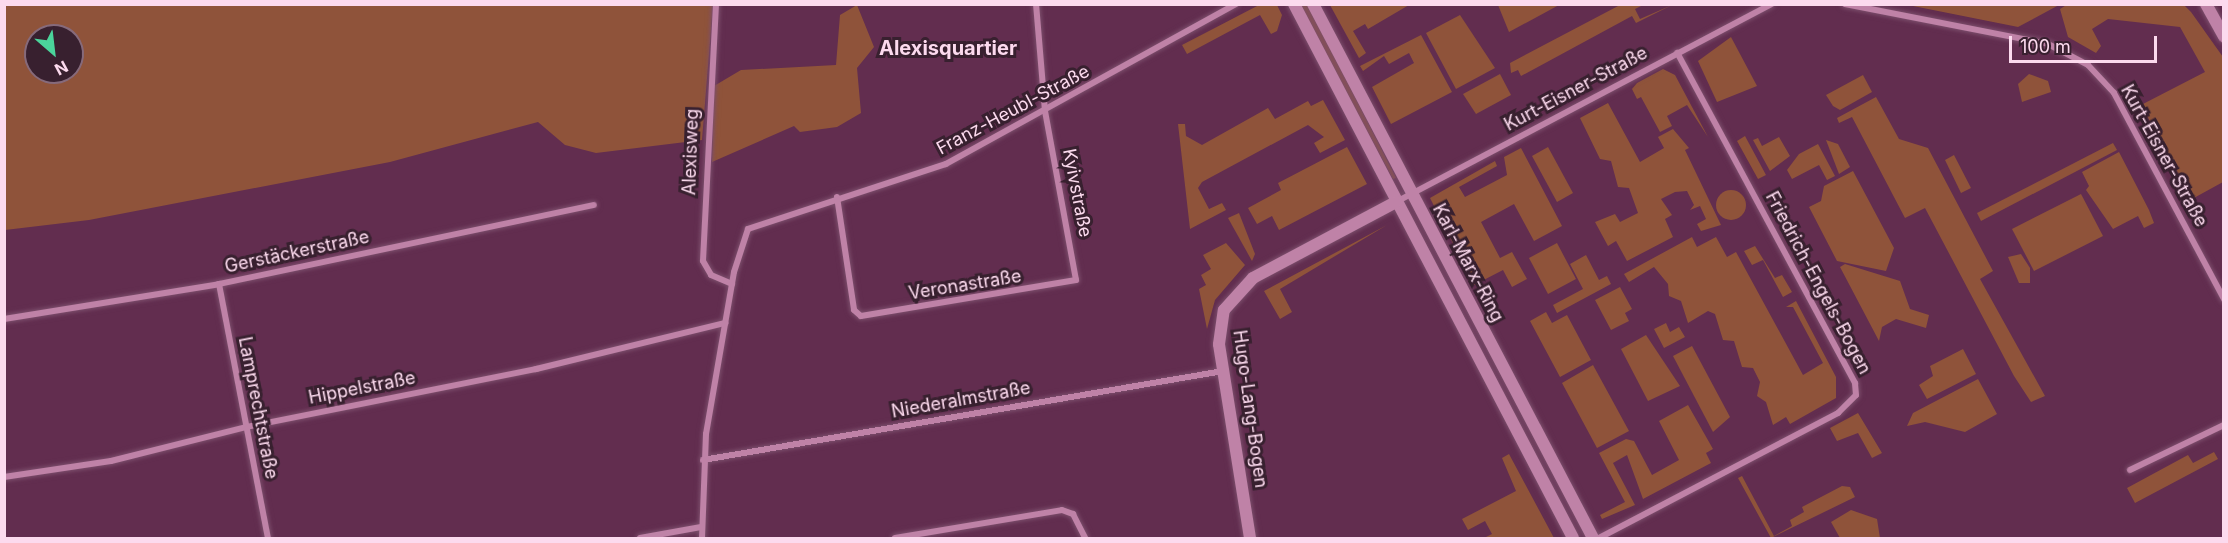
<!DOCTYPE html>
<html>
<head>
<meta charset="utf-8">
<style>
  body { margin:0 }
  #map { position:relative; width:2228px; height:543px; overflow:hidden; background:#622d4f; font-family:Inter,sans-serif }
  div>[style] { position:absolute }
  .green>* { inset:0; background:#8f533a }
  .round { border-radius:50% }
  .roads { filter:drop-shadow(0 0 2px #7c4e6c) drop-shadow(0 0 2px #7c4e6c) }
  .street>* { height:6px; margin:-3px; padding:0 3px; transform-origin:3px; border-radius:3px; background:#bf82a7 }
  .secondary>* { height:12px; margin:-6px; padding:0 6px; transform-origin:6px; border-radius:6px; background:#bf82a7 }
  span { translate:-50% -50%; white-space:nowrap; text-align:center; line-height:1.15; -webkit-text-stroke:6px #38202f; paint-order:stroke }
  .street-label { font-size:18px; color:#fcdaee }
  .neighbourhood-label { font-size:20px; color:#fcdaee; font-weight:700 }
  .frame { position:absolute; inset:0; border:6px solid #fcdaee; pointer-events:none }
  .north { position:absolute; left:24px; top:24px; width:60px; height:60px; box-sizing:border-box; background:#38202f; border:2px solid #866a7b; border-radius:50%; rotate:152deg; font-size:16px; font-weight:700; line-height:24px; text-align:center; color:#fcdaee }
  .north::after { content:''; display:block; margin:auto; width:21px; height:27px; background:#4bd49b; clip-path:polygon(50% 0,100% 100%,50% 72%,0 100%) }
  .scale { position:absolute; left:2009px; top:36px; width:148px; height:27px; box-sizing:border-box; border:3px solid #fcdaee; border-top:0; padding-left:8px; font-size:18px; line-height:21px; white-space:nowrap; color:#fcdaee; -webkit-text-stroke:4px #38202f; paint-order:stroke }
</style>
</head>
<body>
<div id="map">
  <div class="green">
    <div style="clip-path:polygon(2068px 4px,2184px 5px,2191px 12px,2223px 57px,2223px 182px,2192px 199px,2141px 105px,2205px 72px,2180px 27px,2108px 19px,2092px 29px,2101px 46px,2096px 53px,2068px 37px,2060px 9px)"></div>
    <div style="clip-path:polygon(evenodd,4px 5px,713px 5px,702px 140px,596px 153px,565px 145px,538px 122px,390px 162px,89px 220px,5px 230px,4px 5px,36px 36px,72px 36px,72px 72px,36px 72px,36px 36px)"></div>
    <div style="clip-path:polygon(857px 5px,874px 47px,857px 68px,861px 113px,837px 127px,800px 132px,794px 126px,712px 162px,714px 86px,741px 70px,836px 65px,840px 15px)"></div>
    <div style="clip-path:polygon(1259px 5px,1277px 5px,1282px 15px,1277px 31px,1271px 34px,1260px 15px,1187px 54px,1182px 45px)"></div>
    <div style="clip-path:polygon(1300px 5px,1308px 5px,1396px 178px,1393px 179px)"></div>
    <div style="clip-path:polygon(1330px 5px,1409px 5px,1368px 29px,1365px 24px,1353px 31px,1366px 53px,1359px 58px)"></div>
    <div style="clip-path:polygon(1498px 5px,1559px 5px,1509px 32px)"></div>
    <div style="clip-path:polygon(1620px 5px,1643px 5px,1635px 9px,1640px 19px,1672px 5px,1636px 23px,1632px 16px,1521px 76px,1518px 70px,1511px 73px,1510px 63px)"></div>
    <div style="clip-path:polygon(1908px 5px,2059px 5px,2018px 27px)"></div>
    <div style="clip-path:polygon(1460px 15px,1495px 68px,1456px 89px,1426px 33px)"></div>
    <div style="clip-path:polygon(1421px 35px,1452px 92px,1391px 124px,1372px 87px,1414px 63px,1409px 53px,1389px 64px,1384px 56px,1363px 71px,1360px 66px)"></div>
    <div style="clip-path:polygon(1731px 37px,1757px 86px,1717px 102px,1698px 61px)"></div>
    <div style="clip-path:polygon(1663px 69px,1675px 75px,1708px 137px,1687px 105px,1667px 116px,1672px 126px,1660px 132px,1641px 97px,1637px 99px,1632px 89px,1637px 83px)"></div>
    <div style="clip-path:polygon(1500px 74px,1511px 95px,1476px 114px,1463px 94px)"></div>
    <div style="clip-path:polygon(2029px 74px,2048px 81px,2051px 92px,2022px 102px,2018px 84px)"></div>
    <div style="clip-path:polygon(1863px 75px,1872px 92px,1840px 110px,1833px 106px,1826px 95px)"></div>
    <div style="clip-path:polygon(1876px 97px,1899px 139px,1928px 148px,1993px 271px,1980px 279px,2045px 396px,2031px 402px,2014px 376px,1925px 208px,1905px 218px,1852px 117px,1839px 123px,1837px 118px)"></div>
    <div style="clip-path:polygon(1323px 100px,1345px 140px,1320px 153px,1314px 143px,1324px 137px,1308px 125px,1202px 182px,1198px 188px,1209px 209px,1222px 203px,1226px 210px,1190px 229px,1178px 124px,1185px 124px,1186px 136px,1202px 145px,1268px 108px,1275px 119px,1308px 101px,1311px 106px)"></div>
    <div style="clip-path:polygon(1608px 103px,1640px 162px,1664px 148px,1658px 137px,1673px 129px,1689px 148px,1685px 150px,1721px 225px,1701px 231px,1697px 224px,1706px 219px,1700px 206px,1690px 210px,1694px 205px,1687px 191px,1675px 192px,1661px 199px,1672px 215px,1665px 219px,1673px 237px,1627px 261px,1616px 241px,1608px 246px,1595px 222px,1615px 214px,1620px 222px,1638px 213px,1629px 188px,1618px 187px,1611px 161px,1600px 159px,1580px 118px)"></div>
    <div style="clip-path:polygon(1745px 136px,1766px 175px,1758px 179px,1737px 141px)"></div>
    <div style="clip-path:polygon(1779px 137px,1790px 156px,1770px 171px,1753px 140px,1758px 138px,1762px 146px)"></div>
    <div style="clip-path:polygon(1826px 140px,1838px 144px,1850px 167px,1839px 174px)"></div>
    <div style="clip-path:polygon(2113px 143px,2117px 150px,1981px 221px,1977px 213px)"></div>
    <div style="clip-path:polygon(1818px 144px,1835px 176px,1827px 180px,1819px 165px,1792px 179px,1787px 170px,1799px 154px)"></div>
    <div style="clip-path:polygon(1347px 147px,1367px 184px,1279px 230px,1272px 216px,1257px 224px,1248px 208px,1281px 190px,1278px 183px)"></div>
    <div style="clip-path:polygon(1548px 147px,1573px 193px,1557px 202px,1532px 156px)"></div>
    <div style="clip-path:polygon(1521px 148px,1562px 226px,1534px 241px,1514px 204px,1481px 222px,1500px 258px,1512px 252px,1527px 279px,1512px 287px,1503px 270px,1474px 285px,1430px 198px,1495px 161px,1497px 166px,1459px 187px,1465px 197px,1507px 175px,1504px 157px)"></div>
    <div style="clip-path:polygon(2119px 152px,2149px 210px,2154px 223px,2144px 228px,2138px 216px,2113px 229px,2086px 190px,2089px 186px,2082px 172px)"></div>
    <div style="clip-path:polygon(1954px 155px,1971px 188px,1961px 193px,1945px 160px)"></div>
    <div style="clip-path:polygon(1853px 171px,1894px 248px,1886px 271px,1837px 261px,1809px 207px,1821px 201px,1824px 186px)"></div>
    <div class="round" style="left:1716px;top:190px;width:30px;height:30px"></div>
    <div style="clip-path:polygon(2081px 194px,2103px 236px,2034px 271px,2012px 229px)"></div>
    <div style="clip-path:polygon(1239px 213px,1255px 254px,1252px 261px,1228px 218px)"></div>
    <div style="clip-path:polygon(1387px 225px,1280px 289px,1292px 312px,1280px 319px,1264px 291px)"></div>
    <div style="clip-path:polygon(1692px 237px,1697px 247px,1716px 237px,1727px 257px,1736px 252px,1803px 375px,1823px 363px,1793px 307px,1786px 307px,1796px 301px,1836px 377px,1836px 398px,1790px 424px,1786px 417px,1773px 425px,1766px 402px,1757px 396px,1760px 382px,1753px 368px,1742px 367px,1734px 341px,1723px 340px,1715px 314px,1708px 311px,1688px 323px,1681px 301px,1669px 296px,1668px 284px,1654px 267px,1629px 282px,1624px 274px)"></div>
    <div style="clip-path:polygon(1226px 243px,1245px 265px,1215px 300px,1207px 329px,1199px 289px,1206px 285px,1201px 275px,1211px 269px,1203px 255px)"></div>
    <div style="clip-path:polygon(1557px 243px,1576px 279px,1548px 294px,1529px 258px)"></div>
    <div style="clip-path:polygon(1755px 246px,1775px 278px,1782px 275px,1792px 292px,1783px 297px,1763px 260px,1752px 265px,1744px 251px)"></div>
    <div style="clip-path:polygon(2021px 254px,2030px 268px,2030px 283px,2019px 283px,2008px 257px)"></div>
    <div style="clip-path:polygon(1586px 255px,1599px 280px,1607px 276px,1611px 284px,1557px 313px,1553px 305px,1583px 289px,1570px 264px)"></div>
    <div style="clip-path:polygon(1845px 264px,1900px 281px,1910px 309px,1929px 315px,1926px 328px,1896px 319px,1882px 327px,1879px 341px,1840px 267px)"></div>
    <div style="clip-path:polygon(1620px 287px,1632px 309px,1625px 313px,1629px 321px,1611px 330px,1595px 300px)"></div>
    <div style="clip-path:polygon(1546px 312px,1552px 323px,1567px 315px,1591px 360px,1560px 377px,1530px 321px)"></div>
    <div style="clip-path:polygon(1666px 323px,1670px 332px,1679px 327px,1685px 337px,1664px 348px,1654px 329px)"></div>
    <div style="clip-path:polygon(1646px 335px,1680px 386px,1648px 401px,1621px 349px)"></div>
    <div style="clip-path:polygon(1692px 346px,1730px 417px,1713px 432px,1673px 356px)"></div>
    <div style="clip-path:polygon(1963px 349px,1976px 374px,1927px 399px,1919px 385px,1933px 376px,1930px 366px)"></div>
    <div style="clip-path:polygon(1593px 365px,1629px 431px,1597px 448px,1562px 383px)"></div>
    <div style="clip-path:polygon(1978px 379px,1997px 414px,1965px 432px,1925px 422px,1907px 426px,1913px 413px)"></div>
    <div style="clip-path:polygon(1688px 405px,1713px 449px,1706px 453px,1711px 463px,1643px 499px,1627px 455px,1613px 463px,1635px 505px,1602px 519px,1600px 515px,1625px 502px,1599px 453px,1626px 439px,1634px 441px,1652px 475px,1679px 460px,1659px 421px)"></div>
    <div style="clip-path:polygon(1858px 413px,1882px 453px,1872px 458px,1858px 433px,1837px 441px,1830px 428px)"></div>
    <div style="clip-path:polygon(2214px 452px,2218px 459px,2135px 503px,2127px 488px,2188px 455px,2193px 463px)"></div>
    <div style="clip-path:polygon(1509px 454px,1554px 538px,1484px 538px,1492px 534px,1485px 521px,1468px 530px,1462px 519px,1516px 491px,1502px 458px)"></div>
    <div style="clip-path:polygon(1742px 476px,1774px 536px,1792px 526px,1790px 520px,1804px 512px,1802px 507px,1842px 486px,1850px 487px,1855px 497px,1771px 538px,1738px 478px)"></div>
    <div style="clip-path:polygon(1851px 510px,1877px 519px,1880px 538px,1840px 538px,1831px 522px)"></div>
  </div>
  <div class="roads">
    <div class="street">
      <div style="left:716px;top:4px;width:257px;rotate:92.9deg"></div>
      <div style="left:703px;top:261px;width:16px;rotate:60deg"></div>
      <div style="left:711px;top:275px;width:23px;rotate:23deg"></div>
      <div style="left:1845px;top:4px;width:207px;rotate:11.1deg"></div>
      <div style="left:2048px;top:44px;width:45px;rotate:27.7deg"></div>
      <div style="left:2088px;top:65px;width:38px;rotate:47deg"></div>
      <div style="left:2114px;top:93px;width:234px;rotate:61.9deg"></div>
      <div style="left:837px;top:197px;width:114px;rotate:81.4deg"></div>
      <div style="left:854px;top:310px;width:9px;rotate:41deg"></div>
      <div style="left:861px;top:316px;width:218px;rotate:-9.5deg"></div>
      <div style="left:1076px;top:280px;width:172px;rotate:-100.4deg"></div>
      <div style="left:1045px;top:111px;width:107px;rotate:-94.8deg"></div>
      <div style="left:1396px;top:202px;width:424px;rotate:-27.8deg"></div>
      <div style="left:219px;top:284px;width:259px;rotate:79.1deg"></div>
      <div style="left:4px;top:319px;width:218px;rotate:-9.2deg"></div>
      <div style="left:219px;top:284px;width:383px;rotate:-11.9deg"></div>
      <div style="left:703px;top:460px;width:528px;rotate:-9.71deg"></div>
      <div style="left:2130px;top:470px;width:104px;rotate:-25.6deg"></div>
      <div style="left:4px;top:477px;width:108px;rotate:-8.5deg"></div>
      <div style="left:111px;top:461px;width:139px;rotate:-14.1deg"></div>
      <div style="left:246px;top:427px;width:296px;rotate:-11.3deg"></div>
      <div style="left:536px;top:369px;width:195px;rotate:-13.7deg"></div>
      <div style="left:640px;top:538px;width:62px;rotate:-10.2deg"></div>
      <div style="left:702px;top:538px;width:104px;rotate:-87.8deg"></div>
      <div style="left:706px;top:434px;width:164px;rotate:-80.2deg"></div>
      <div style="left:734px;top:272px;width:45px;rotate:-72deg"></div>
      <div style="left:748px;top:229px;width:208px;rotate:-18.2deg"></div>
      <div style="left:946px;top:164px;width:331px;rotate:-28.9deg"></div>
      <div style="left:895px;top:538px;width:169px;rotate:-9.5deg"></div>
      <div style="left:1062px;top:510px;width:12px;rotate:20deg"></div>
      <div style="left:1073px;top:514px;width:27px;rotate:63deg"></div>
      <div style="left:1599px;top:538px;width:270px;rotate:-27.6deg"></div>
      <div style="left:1838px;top:413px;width:25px;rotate:-45deg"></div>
      <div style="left:1856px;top:395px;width:12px;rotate:-95deg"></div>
      <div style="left:1855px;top:383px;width:375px;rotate:-118.3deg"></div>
    </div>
    <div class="secondary">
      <div style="left:1294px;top:4px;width:602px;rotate:62.41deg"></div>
      <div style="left:1313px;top:4px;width:603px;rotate:62.33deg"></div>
      <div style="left:2206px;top:4px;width:37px;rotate:61deg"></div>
      <div style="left:1250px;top:538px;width:196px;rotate:-99.1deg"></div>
      <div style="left:1219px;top:344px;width:34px;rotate:-82deg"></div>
      <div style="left:1224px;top:310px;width:43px;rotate:-47.8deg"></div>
      <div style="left:1253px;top:278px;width:162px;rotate:-28deg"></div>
    </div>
  </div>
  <div class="street-label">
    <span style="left:1576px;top:89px;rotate:-28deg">Kurt-Eisner-Straße</span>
    <span style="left:1013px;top:110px;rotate:-28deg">Franz-Heubl-Straße</span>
    <span style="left:691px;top:152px;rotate:-88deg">Alexisweg</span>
    <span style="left:2164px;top:156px;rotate:61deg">Kurt-Eisner-Straße</span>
    <span style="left:1077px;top:193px;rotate:79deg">Kyivstraße</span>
    <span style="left:297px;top:252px;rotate:-12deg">Gerstäckerstraße</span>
    <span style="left:1468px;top:263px;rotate:62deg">Karl-Marx-Ring</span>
    <span style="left:1818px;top:283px;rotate:62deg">Friedrich-Engels-Bogen</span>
    <span style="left:965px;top:285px;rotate:-9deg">Veronastraße</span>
    <span style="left:362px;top:388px;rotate:-11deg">Hippelstraße</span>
    <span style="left:961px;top:400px;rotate:-10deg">Niederalmstraße</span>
    <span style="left:258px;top:408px;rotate:79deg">Lamprechtstraße</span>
    <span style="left:1250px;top:409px;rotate:82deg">Hugo-Lang-Bogen</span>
  </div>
  <div class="neighbourhood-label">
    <span style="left:948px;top:48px">Alexisquartier</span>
  </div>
  <div class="frame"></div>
  <div class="north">N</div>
  <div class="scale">100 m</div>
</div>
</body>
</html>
